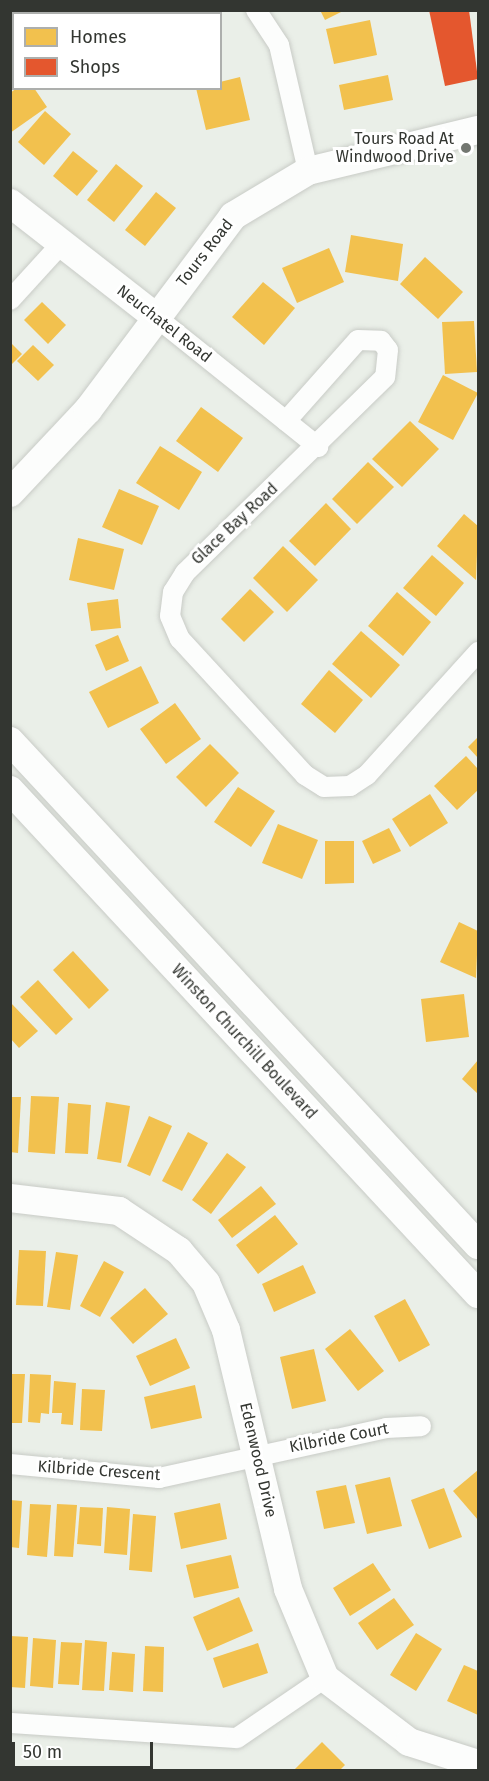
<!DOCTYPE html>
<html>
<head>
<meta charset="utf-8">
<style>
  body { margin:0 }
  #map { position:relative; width:489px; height:1781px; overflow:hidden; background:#eaefe8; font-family:"Fira Sans",sans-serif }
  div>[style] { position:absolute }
  .homes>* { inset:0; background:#f2c14e }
  .shops>* { inset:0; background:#e4572e }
  .roads { filter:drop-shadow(0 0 2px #c8cbc6) drop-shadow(0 0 2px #c8cbc6) }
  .street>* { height:20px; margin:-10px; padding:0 10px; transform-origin:10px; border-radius:10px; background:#fcfdfc }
  .secondary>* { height:28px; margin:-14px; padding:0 14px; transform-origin:14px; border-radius:14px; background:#fcfdfc }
  .dots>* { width:16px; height:16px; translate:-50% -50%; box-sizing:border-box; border:3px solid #fff; border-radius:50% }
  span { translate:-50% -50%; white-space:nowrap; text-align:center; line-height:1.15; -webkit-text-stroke:6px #fff; paint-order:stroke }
  .poi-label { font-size:16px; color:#333631 }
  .right { translate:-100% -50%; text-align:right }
  .street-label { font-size:16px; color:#333631 }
  .frame { position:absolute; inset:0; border:12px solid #333631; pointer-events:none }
  .legend { position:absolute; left:12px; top:12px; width:210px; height:78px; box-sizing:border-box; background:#fff; border:2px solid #adafad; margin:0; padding:8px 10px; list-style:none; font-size:18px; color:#333631 }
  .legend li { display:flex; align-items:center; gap:12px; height:30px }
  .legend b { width:30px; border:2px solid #adafad }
  .scale { position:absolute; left:12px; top:1742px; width:141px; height:27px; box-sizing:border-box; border:3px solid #333631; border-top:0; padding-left:8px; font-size:18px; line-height:21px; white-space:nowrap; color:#333631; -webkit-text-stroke:4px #fff; paint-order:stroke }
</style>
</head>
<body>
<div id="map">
  <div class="homes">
    <div style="clip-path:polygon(320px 10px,345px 10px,325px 20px)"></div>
    <div style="clip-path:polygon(370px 20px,377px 55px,334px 64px,326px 29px)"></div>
    <div style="clip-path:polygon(388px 75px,393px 100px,344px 110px,339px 85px)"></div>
    <div style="clip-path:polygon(240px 77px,250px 120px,206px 130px,196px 88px,220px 88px,220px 82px)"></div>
    <div style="clip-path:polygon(17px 88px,34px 88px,47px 107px,10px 133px,10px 93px)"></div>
    <div style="clip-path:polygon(45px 111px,71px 134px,44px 165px,18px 142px)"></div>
    <div style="clip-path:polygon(73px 151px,98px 171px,77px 196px,53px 176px)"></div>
    <div style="clip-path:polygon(116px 164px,143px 186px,114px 222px,87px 200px)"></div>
    <div style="clip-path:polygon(156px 192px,176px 208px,145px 246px,125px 230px)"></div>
    <div style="clip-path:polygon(351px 235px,403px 244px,398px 281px,345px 272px)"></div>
    <div style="clip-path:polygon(329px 248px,344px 282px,297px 303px,282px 268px)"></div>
    <div style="clip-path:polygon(425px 257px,463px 292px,438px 319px,400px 284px)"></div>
    <div style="clip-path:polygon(263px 282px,295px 308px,264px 345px,232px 317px)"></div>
    <div style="clip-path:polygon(42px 302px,66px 325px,48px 344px,24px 320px)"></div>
    <div style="clip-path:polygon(474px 321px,477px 372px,445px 374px,442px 322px)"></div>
    <div style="clip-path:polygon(10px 342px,22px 354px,10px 366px)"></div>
    <div style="clip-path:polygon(33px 345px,54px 365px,38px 381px,17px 361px)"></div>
    <div style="clip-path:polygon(443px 375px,478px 393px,453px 440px,418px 422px)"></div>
    <div style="clip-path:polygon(201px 407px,243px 438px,218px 472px,176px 441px)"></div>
    <div style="clip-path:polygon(410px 421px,439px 449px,402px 487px,372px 459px)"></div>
    <div style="clip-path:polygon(160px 446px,202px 472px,179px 510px,136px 483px)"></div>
    <div style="clip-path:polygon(368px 462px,394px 487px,357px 524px,332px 499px)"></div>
    <div style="clip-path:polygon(119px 489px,159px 506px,142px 545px,102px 527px)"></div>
    <div style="clip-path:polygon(326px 503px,351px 529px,315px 566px,289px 541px)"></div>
    <div style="clip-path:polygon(464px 514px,478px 526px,476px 580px,437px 546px)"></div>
    <div style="clip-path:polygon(78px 538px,124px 549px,114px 590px,69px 580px)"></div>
    <div style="clip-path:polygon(283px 546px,318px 580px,287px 612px,253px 578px)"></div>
    <div style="clip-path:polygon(432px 555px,464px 583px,436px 616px,403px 588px)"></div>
    <div style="clip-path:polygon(250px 589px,274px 612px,244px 642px,221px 619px)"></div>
    <div style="clip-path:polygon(397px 592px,431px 622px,403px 656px,368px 626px)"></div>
    <div style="clip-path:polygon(118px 599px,121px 628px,91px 631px,87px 603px)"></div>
    <div style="clip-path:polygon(361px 631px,400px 665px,371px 698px,332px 664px)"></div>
    <div style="clip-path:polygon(118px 635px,129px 661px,106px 671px,95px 645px)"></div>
    <div style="clip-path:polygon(141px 666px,159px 703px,108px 728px,89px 692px)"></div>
    <div style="clip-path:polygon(329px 670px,363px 700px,335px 733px,301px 704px)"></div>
    <div style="clip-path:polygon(175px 703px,201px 739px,166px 764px,140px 729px)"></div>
    <div style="clip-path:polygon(478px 737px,478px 758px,468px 747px)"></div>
    <div style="clip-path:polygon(210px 744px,239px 773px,206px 807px,176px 777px)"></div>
    <div style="clip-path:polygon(466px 756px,478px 769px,478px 790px,457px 810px,434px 786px)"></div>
    <div style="clip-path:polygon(238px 787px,275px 811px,251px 847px,214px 822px)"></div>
    <div style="clip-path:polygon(430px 794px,448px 823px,410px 847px,392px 819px)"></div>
    <div style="clip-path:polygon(278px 824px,318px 840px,302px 879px,262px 863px)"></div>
    <div style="clip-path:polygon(389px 828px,401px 851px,373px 864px,362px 841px)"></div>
    <div style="clip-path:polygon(325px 841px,354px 841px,354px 883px,325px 884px)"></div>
    <div style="clip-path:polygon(459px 922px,478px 931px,476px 978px,440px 962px)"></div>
    <div style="clip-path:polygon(73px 951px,109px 990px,89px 1009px,53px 970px)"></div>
    <div style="clip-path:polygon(38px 980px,73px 1019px,56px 1035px,20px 997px)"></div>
    <div style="clip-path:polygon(464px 994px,469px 1037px,426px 1042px,421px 999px)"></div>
    <div style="clip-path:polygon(10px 1002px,38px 1031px,19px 1048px,10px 1038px)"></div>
    <div style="clip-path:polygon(478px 1060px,478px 1094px,462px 1079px)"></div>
    <div style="clip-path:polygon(31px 1096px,59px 1097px,55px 1154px,28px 1152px)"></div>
    <div style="clip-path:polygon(10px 1097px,21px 1097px,18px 1153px,10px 1152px)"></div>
    <div style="clip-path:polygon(106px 1102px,130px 1106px,121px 1163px,97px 1159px)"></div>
    <div style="clip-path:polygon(68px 1103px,91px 1105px,88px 1154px,65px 1153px)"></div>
    <div style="clip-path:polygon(149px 1116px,172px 1126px,150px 1176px,127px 1166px)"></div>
    <div style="clip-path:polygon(188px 1132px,208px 1143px,182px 1191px,162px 1181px)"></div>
    <div style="clip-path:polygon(227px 1153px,246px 1167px,211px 1214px,192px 1200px)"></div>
    <div style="clip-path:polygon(261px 1186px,276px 1204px,232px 1238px,218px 1220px)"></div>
    <div style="clip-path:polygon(275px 1215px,298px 1244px,258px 1274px,236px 1245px)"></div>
    <div style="clip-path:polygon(19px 1250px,46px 1251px,43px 1306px,16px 1305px)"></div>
    <div style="clip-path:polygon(56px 1252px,78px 1255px,70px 1310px,47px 1307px)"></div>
    <div style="clip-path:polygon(104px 1261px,124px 1272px,100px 1317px,80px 1306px)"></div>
    <div style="clip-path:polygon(303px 1265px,316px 1293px,274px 1312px,262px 1284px)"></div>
    <div style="clip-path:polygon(145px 1288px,168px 1314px,133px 1344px,110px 1318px)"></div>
    <div style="clip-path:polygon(405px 1299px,430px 1345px,399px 1362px,374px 1316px)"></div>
    <div style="clip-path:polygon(350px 1329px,384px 1371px,358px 1391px,325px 1349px)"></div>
    <div style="clip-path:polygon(176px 1338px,190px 1368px,150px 1386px,136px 1356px)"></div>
    <div style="clip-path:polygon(314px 1349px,326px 1401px,292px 1409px,280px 1357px)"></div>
    <div style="clip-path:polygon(10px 1374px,25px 1374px,22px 1423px,10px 1423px)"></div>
    <div style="clip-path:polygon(30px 1374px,51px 1375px,49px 1414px,41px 1413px,40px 1423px,28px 1422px)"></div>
    <div style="clip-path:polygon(54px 1381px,76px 1383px,73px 1425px,61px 1424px,62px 1413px,52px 1413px)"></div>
    <div style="clip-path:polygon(195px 1385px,202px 1418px,151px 1429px,144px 1397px)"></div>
    <div style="clip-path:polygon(82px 1389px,105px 1390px,102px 1431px,80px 1430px)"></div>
    <div style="clip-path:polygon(478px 1470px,478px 1520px,453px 1491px)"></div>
    <div style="clip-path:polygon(390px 1477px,402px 1526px,367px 1534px,355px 1485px)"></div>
    <div style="clip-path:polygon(346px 1485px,355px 1523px,324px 1529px,316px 1491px)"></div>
    <div style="clip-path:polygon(444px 1488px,462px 1537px,429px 1549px,411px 1500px)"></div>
    <div style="clip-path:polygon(10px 1500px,22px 1501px,19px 1548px,10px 1547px)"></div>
    <div style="clip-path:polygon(220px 1503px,227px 1539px,181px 1549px,174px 1513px)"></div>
    <div style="clip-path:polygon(30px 1504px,51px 1505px,47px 1557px,27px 1555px)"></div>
    <div style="clip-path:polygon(57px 1504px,77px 1505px,73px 1557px,54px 1556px)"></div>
    <div style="clip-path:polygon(80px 1507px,103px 1508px,101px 1546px,77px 1544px)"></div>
    <div style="clip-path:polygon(107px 1507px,130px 1509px,127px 1555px,104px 1553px)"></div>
    <div style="clip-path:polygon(133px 1514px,156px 1516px,152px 1572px,129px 1570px)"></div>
    <div style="clip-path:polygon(231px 1555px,239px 1588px,194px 1598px,186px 1565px)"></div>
    <div style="clip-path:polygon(373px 1563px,391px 1590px,350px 1616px,333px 1588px)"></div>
    <div style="clip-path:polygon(239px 1597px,253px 1631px,207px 1651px,193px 1617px)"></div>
    <div style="clip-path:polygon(394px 1598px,414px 1625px,377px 1650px,358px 1623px)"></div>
    <div style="clip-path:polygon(416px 1633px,442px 1649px,416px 1691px,390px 1675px)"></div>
    <div style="clip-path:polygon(10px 1636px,28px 1637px,25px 1688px,10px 1687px)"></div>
    <div style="clip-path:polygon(33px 1638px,56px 1640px,53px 1688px,30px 1686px)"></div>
    <div style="clip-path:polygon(85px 1640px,107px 1642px,104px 1691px,82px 1690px)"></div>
    <div style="clip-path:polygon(61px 1642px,82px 1643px,79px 1685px,58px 1684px)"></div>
    <div style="clip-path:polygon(258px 1643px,268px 1673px,223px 1688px,213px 1658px)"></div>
    <div style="clip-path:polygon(145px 1646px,164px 1647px,163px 1692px,143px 1691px)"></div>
    <div style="clip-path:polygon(112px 1652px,135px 1654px,133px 1692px,109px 1690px)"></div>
    <div style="clip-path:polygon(464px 1665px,478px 1671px,478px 1715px,447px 1701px)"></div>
    <div style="clip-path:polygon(322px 1742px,345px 1765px,340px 1770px,294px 1770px)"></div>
  </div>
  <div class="shops">
    <div style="clip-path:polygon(429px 10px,469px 10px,478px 79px,445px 86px)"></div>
  </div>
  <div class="roads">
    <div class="street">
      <div style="left:256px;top:10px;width:42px;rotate:56.7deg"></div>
      <div style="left:279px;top:45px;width:129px;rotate:77deg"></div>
      <div style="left:10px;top:300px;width:77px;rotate:-47.6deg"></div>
      <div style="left:156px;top:317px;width:208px;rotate:38.7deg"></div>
      <div style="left:286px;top:421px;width:108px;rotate:-48.4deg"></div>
      <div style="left:358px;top:340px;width:23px;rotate:2deg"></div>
      <div style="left:381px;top:341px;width:11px;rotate:52deg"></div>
      <div style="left:388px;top:350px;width:27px;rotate:96deg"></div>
      <div style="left:385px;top:377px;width:280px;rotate:135.6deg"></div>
      <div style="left:185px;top:573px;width:22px;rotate:122deg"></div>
      <div style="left:173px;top:592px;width:24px;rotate:97deg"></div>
      <div style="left:170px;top:616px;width:25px;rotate:67deg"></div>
      <div style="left:180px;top:639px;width:185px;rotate:47.4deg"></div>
      <div style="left:305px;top:775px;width:22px;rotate:32deg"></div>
      <div style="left:324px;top:787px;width:26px;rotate:-2deg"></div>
      <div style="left:350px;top:786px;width:20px;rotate:-33deg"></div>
      <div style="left:367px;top:775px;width:166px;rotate:-47.9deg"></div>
      <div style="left:10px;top:1464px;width:150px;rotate:5.4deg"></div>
      <div style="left:159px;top:1478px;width:232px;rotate:-12.4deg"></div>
      <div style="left:386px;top:1428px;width:35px;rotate:-3deg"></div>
      <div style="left:10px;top:1723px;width:227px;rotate:3.8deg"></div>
      <div style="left:237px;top:1738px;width:107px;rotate:-34.3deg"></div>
    </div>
    <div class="secondary">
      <div style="left:10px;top:203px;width:185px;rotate:38deg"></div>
      <div style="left:10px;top:493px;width:114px;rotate:-46.8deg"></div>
      <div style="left:88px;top:410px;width:242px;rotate:-53.2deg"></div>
      <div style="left:233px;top:216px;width:87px;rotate:-31deg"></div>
      <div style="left:308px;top:171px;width:175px;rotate:-13.6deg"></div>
      <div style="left:10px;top:741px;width:688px;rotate:47.12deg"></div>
      <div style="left:10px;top:790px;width:688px;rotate:47.12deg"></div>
      <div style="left:10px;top:1198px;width:110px;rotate:6.8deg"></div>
      <div style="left:119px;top:1211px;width:72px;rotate:33.7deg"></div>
      <div style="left:179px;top:1251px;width:42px;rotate:49.8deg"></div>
      <div style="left:206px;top:1283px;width:51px;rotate:66.9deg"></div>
      <div style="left:226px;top:1330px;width:266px;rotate:76.5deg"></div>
      <div style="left:288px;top:1589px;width:96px;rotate:67.4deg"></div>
      <div style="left:325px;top:1678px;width:106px;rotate:37.3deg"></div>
      <div style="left:409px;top:1742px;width:72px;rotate:17.7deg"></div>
    </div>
  </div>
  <div class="dots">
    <div style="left:466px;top:148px;background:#737771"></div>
  </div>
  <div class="poi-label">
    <span class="right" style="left:454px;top:148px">Tours Road At<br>Windwood Drive</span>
  </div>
  <div class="street-label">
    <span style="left:205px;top:253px;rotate:-52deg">Tours Road</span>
    <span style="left:164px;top:324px;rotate:38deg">Neuchatel Road</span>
    <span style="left:235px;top:524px;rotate:-43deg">Glace Bay Road</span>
    <span style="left:244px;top:1042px;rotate:47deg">Winston Churchill Boulevard</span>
    <span style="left:339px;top:1438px;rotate:-11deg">Kilbride Court</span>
    <span style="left:258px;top:1460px;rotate:77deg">Edenwood Drive</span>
    <span style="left:99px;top:1471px;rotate:4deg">Kilbride Crescent</span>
  </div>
  <div class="frame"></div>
  <ul class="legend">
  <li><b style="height:16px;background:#f2c14e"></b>Homes</li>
  <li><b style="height:16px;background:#e4572e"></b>Shops</li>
  </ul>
  <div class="scale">50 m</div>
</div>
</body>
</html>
